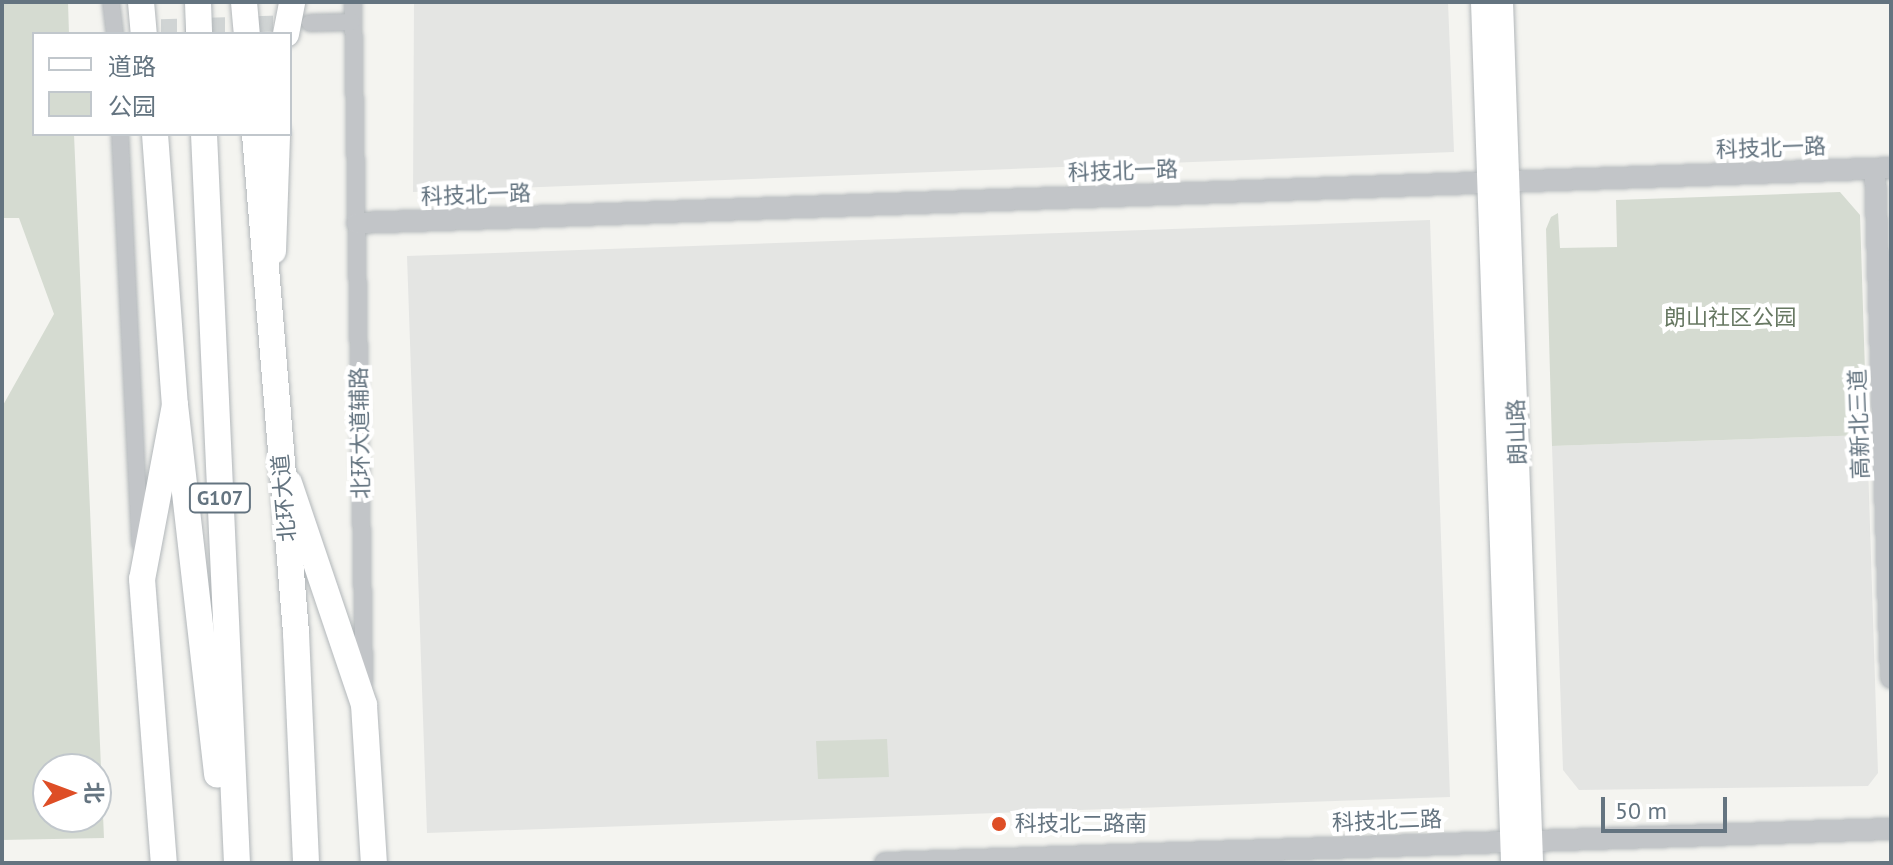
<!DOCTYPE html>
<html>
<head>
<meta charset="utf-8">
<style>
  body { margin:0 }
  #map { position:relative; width:1893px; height:865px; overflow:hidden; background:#f4f4f0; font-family:"PT Sans","Noto Sans SC",sans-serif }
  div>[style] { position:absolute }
  .built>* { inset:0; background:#e4e5e3 }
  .green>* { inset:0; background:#d5dbd1 }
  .minor-tunnel>* { height:16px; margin-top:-8px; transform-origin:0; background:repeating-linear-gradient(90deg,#d0d4d4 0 16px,transparent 0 24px) }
  .roads { filter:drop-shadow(0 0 2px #b2b7ba) drop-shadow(0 0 2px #b2b7ba) }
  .minor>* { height:16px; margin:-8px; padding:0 8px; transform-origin:8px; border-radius:8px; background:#c2c5c8 }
  .tertiary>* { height:20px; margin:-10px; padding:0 10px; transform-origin:10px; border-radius:10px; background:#c2c5c8 }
  .secondary>* { height:22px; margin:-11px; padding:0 11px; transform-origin:11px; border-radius:11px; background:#fff }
  .primary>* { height:26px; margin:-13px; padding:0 13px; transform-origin:13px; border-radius:13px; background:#fff }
  .trunk>* { height:26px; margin:-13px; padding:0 13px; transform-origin:13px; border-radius:13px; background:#fff }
  .dots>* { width:22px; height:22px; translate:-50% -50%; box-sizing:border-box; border:4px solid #fff; border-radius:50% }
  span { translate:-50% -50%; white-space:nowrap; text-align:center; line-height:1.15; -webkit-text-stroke:8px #fff; paint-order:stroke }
  .shield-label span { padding:2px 6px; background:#fff; border:2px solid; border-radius:6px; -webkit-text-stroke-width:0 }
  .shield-label { font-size:20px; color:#647480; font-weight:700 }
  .street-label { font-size:22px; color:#647480 }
  .park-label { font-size:22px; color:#677862 }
  .poi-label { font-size:22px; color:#647480 }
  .left { translate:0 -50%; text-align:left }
  .frame { position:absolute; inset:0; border:4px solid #647480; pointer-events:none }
  .legend { position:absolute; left:32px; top:32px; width:260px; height:104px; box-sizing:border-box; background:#fff; border:2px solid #c1c7cc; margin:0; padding:10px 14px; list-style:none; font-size:24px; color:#647480 }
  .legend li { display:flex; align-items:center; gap:16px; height:40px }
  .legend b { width:40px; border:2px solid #c1c7cc }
  .north { position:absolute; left:32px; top:753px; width:80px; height:80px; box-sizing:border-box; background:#fff; border:2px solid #c1c7cc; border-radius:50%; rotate:89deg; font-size:22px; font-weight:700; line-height:32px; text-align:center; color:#647480 }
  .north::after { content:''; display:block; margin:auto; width:28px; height:36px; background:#de4e26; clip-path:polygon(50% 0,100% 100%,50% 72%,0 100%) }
  .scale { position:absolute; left:1601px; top:797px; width:126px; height:36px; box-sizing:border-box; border:4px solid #647480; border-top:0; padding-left:10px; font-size:24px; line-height:28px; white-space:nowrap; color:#647480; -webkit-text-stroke:6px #fff; paint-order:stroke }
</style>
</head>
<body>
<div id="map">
  <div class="built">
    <div style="clip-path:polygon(414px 2px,1448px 2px,1454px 152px,413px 192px)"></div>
    <div style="clip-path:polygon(1430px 220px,1450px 797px,427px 833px,407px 256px)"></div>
    <div style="clip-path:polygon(1867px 435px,1878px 773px,1868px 786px,1579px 790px,1563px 770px,1552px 446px)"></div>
  </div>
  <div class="green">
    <div style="clip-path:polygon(evenodd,2px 2px,68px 2px,69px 34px,34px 34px,34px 134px,74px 134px,104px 838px,2px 840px,2px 407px,54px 314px,19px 218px,2px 218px,2px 2px,96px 769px,96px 817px,48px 817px,48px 769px,96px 769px)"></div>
    <div style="clip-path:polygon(1840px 192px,1860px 215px,1867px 435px,1552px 446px,1546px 229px,1551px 217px,1558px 213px,1560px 248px,1617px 247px,1616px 200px)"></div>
    <div style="clip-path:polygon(887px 739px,889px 777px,818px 779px,816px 741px)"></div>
  </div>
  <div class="minor-tunnel">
    <div style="left:137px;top:28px;width:157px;rotate:-1.8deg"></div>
  </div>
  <div class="roads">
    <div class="minor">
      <div style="left:111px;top:2px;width:32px;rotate:83deg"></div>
      <div style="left:353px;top:2px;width:681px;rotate:89.07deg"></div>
      <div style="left:310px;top:23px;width:42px;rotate:-1.4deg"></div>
      <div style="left:120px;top:134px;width:410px;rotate:87.2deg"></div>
    </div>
    <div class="tertiary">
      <div style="left:1875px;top:169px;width:509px;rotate:88.2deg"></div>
      <div style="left:357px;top:223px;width:1535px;rotate:-2.05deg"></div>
      <div style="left:885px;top:863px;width:1007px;rotate:-1.94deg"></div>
    </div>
    <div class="secondary">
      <div style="left:1482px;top:2px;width:862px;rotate:88deg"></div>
      <div style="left:1502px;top:2px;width:862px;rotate:88deg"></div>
    </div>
    <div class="primary">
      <div style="left:141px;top:2px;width:32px;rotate:85deg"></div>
      <div style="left:286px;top:34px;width:33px;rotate:-79deg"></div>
      <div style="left:155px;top:134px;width:272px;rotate:85.8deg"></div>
      <div style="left:175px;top:405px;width:177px;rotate:100.7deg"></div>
      <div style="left:142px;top:579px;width:285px;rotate:85.6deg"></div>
      <div style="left:273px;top:251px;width:117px;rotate:-88deg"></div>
      <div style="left:289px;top:483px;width:234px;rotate:71.3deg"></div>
      <div style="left:364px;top:705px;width:158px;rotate:86.4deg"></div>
    </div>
    <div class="trunk">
      <div style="left:198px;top:2px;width:32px;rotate:88deg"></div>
      <div style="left:244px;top:2px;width:32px;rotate:85deg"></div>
      <div style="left:204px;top:134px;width:730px;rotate:87.41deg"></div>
      <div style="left:255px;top:134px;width:501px;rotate:85.3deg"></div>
      <div style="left:296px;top:633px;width:230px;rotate:87.5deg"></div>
      <div style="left:175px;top:405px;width:372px;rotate:83.5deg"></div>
    </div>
  </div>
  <div class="dots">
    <div style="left:999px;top:824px;background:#de4e26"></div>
  </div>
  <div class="shield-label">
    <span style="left:220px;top:498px">G107</span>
  </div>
  <div class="street-label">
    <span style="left:1771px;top:148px;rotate:-2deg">科技北一路</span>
    <span style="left:1123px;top:171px;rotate:-2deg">科技北一路</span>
    <span style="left:476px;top:195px;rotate:-2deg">科技北一路</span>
    <span style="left:1859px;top:424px;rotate:-92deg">高新北三道</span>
    <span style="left:1517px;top:432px;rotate:-92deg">朗山路</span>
    <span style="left:360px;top:433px;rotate:-91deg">北环大道辅路</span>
    <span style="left:284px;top:498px;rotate:-95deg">北环大道</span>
    <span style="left:1387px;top:821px;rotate:-2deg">科技北二路</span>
  </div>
  <div class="park-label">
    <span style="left:1730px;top:318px">朗山社区公园</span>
  </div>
  <div class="poi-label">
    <span class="left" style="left:1015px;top:824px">科技北二路南</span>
  </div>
  <div class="frame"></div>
  <ul class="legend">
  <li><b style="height:10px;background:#fff"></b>道路</li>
  <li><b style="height:22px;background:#d5dbd1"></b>公园</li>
  </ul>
  <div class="north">北</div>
  <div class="scale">50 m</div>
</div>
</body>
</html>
